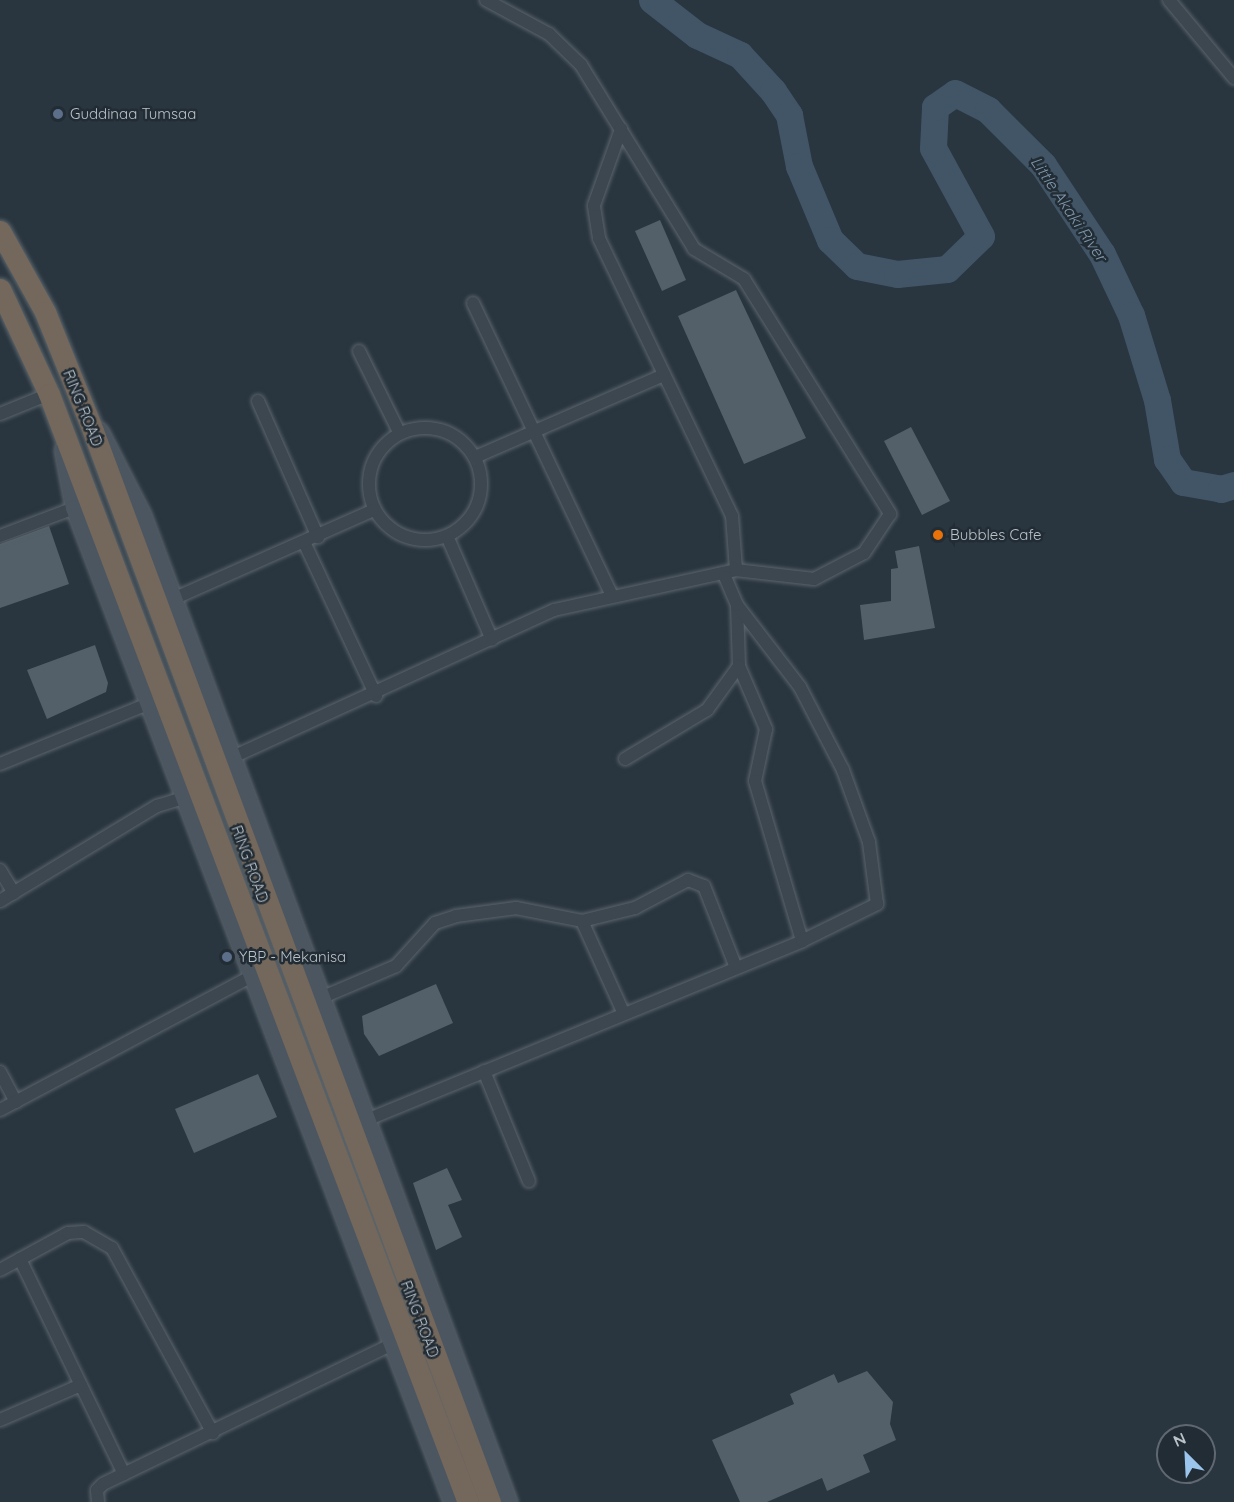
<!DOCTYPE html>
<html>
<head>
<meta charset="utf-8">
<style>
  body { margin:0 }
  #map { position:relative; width:1234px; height:1502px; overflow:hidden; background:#29353f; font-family:Quicksand,sans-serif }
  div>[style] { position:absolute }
  .river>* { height:27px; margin:-13.5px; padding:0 13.5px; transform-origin:13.5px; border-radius:13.5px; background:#415566 }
  .building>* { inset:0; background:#536069 }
  .roads { filter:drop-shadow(0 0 2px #5b656c) drop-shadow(0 0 2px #5b656c) }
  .street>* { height:12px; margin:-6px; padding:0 6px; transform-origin:6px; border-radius:6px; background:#3d474f }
  .street>.ring { margin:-6px; padding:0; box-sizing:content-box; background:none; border:12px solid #3d474f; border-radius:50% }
  .secondary>* { height:16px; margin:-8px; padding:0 8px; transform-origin:8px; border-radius:8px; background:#4c5661 }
  .highway>* { height:21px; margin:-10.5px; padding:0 10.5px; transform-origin:10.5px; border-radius:10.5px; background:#74675b }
  .dots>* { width:16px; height:16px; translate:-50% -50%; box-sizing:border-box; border:3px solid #222c34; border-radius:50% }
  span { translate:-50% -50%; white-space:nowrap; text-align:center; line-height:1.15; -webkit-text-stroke:5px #222c34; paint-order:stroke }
  .poi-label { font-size:15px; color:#bac2c9 }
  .left { translate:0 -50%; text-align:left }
  .street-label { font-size:15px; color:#bac2c9 }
  .water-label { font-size:16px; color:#7e96a9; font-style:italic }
  .north { position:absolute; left:1156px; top:1424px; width:60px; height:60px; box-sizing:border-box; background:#222c34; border:2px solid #5f6870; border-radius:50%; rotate:336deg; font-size:16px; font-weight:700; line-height:24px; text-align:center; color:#bac2c9 }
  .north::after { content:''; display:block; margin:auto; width:21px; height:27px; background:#9bc5ed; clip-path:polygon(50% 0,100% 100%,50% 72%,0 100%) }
</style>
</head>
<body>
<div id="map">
  <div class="river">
    <div style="left:652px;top:0;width:57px;rotate:37.9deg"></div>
    <div style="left:697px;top:35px;width:47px;rotate:24.9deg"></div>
    <div style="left:740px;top:55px;width:49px;rotate:47.5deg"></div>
    <div style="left:773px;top:91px;width:29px;rotate:56deg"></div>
    <div style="left:789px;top:115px;width:52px;rotate:78.9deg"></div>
    <div style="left:799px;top:166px;width:80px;rotate:67.3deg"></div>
    <div style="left:830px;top:240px;width:37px;rotate:44deg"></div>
    <div style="left:857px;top:266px;width:41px;rotate:11.3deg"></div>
    <div style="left:897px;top:274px;width:50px;rotate:-5.7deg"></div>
    <div style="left:947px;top:269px;width:47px;rotate:-44.1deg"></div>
    <div style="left:981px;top:236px;width:100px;rotate:-118.6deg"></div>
    <div style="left:933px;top:148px;width:41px;rotate:-87.2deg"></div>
    <div style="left:935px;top:107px;width:24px;rotate:-35deg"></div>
    <div style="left:955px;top:93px;width:37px;rotate:27deg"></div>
    <div style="left:988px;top:110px;width:78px;rotate:45deg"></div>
    <div style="left:1043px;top:165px;width:107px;rotate:56.5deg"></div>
    <div style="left:1102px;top:254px;width:68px;rotate:64.6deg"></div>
    <div style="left:1131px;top:315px;width:89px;rotate:73deg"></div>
    <div style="left:1157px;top:400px;width:60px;rotate:80.4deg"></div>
    <div style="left:1167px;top:459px;width:28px;rotate:55deg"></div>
    <div style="left:1183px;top:482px;width:39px;rotate:10deg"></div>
    <div style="left:1221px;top:489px;width:14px;rotate:-17deg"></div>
  </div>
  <div class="building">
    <div style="clip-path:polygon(660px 220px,686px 280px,662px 291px,635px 231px)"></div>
    <div style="clip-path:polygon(736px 290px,806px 438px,744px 464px,678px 316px)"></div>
    <div style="clip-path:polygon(911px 427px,950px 501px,922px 515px,884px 441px)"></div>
    <div style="clip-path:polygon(49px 526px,69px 584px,0 608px,0 544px)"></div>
    <div style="clip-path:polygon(919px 546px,935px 628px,864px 640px,860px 605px,891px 601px,891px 569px,898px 568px,895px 551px)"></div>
    <div style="clip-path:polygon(95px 645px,108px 683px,106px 692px,47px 719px,27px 670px)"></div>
    <div style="clip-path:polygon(436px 984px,453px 1023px,379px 1056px,364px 1034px,362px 1016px)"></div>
    <div style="clip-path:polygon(258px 1074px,277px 1117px,194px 1153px,175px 1109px)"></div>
    <div style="clip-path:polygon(447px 1168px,462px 1200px,448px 1205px,462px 1237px,436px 1250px,413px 1183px)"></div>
    <div style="clip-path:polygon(867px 1371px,893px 1402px,890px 1424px,896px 1440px,863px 1455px,870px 1472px,827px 1491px,822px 1478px,767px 1502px,740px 1502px,712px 1440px,794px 1404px,790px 1394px,834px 1374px,838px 1383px)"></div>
  </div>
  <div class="roads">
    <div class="street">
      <div style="left:486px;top:0;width:72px;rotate:28.4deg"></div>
      <div style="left:549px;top:34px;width:45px;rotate:44.1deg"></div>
      <div style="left:581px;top:65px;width:216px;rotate:58.4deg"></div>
      <div style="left:694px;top:249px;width:58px;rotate:31deg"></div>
      <div style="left:744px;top:279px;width:277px;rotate:58.1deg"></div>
      <div style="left:890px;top:514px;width:47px;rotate:123.7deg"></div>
      <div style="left:864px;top:553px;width:56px;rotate:152.5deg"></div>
      <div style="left:814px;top:579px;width:79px;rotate:-173.4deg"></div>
      <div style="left:1169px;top:0;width:102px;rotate:50.2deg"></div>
      <div style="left:473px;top:303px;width:321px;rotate:64.6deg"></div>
      <div style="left:359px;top:351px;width:90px;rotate:63.7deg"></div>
      <div style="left:258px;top:401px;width:149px;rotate:66.2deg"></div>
      <div style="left:0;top:414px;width:53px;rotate:-22.2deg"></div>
      <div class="ring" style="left:369px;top:428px;width:100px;height:100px"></div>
      <div style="left:475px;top:457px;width:206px;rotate:-23.5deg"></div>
      <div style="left:0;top:536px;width:79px;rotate:-20.7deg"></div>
      <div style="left:447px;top:536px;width:113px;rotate:66.6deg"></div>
      <div style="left:304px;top:542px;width:170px;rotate:64.9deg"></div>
      <div style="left:173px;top:599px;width:220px;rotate:-23.9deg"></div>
      <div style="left:737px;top:605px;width:61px;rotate:88.1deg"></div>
      <div style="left:739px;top:666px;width:69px;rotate:66.8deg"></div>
      <div style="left:766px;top:729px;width:53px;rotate:101.9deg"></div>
      <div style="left:755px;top:781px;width:167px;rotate:73.6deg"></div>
      <div style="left:235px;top:756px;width:351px;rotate:-24.6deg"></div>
      <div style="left:554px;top:610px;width:186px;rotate:-12.4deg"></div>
      <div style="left:736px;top:570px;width:54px;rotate:-94.2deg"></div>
      <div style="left:732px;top:516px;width:308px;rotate:-115.6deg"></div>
      <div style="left:599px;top:238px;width:33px;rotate:-99deg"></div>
      <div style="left:594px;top:205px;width:81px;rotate:-70.4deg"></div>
      <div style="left:625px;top:759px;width:96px;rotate:-30.9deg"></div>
      <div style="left:707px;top:710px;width:54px;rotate:-54deg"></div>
      <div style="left:0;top:764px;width:162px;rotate:-22.1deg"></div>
      <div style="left:0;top:870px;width:27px;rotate:59deg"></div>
      <div style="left:0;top:901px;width:184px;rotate:-31.2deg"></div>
      <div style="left:157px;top:806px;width:30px;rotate:-17deg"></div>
      <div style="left:582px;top:921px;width:100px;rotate:65.7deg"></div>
      <div style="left:323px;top:997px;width:79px;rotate:-23deg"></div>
      <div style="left:396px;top:966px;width:58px;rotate:-47.8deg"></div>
      <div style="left:435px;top:923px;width:22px;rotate:-18deg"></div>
      <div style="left:456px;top:916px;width:61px;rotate:-7.6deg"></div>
      <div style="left:516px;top:908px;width:67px;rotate:11.1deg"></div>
      <div style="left:582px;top:921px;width:55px;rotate:-13.8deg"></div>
      <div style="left:635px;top:908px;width:60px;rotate:-27.8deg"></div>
      <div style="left:688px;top:880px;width:17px;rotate:21deg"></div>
      <div style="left:704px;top:886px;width:85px;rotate:68.6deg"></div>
      <div style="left:484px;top:1071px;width:119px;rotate:67.8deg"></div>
      <div style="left:0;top:1072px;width:34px;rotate:62deg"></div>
      <div style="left:0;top:1110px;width:288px;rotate:-28deg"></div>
      <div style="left:364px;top:1121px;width:474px;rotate:-22.3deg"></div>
      <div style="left:802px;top:941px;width:84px;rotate:-26.3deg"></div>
      <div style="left:877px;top:904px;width:63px;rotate:-97.4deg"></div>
      <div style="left:869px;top:842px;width:77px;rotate:-109.9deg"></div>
      <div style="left:843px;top:770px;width:93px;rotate:-117.4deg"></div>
      <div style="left:800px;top:687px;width:103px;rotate:-127.5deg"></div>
      <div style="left:737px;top:605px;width:30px;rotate:-113deg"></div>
      <div style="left:20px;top:1259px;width:239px;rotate:64.2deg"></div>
      <div style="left:0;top:1270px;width:77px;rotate:-28.6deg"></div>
      <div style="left:68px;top:1233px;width:16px;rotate:-4deg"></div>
      <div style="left:84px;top:1232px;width:32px;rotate:30deg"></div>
      <div style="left:112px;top:1248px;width:211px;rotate:61.4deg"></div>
      <div style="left:0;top:1420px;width:88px;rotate:-23.4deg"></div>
      <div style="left:98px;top:1502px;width:12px;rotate:-95deg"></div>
      <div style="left:97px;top:1490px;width:8px;rotate:-45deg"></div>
      <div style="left:103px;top:1484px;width:319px;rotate:-25.8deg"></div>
    </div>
    <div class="secondary">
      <div style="left:100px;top:431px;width:94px;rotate:62.9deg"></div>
      <div style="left:143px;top:515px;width:1053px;rotate:69.65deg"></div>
      <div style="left:63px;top:450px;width:59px;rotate:79.3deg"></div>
      <div style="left:74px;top:508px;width:1063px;rotate:69.18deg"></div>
    </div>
    <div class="highway">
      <div style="left:0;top:231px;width:93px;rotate:60.9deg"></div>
      <div style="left:45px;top:312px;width:128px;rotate:68deg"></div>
      <div style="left:93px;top:431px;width:1142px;rotate:69.66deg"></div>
      <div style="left:0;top:289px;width:116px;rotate:65deg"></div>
      <div style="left:49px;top:394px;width:1185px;rotate:69.29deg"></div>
    </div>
  </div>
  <div class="dots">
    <div style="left:58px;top:114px;background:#5c6f8a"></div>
    <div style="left:938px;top:535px;background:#e8710a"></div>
    <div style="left:227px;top:957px;background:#5c6f8a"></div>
  </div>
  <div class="poi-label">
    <span class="left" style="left:70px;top:114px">Guddinaa Tumsaa</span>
    <span class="left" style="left:950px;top:535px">Bubbles Cafe</span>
    <span class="left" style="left:239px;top:957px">YBP - Mekanisa</span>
  </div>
  <div class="street-label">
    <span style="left:83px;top:408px;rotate:68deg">RING ROAD</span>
    <span style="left:250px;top:864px;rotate:70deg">RING ROAD</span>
    <span style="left:420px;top:1319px;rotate:69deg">RING ROAD</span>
  </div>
  <div class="water-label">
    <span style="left:1069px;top:209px;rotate:56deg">Little Akaki River</span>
  </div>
  <div class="north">N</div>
</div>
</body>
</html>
